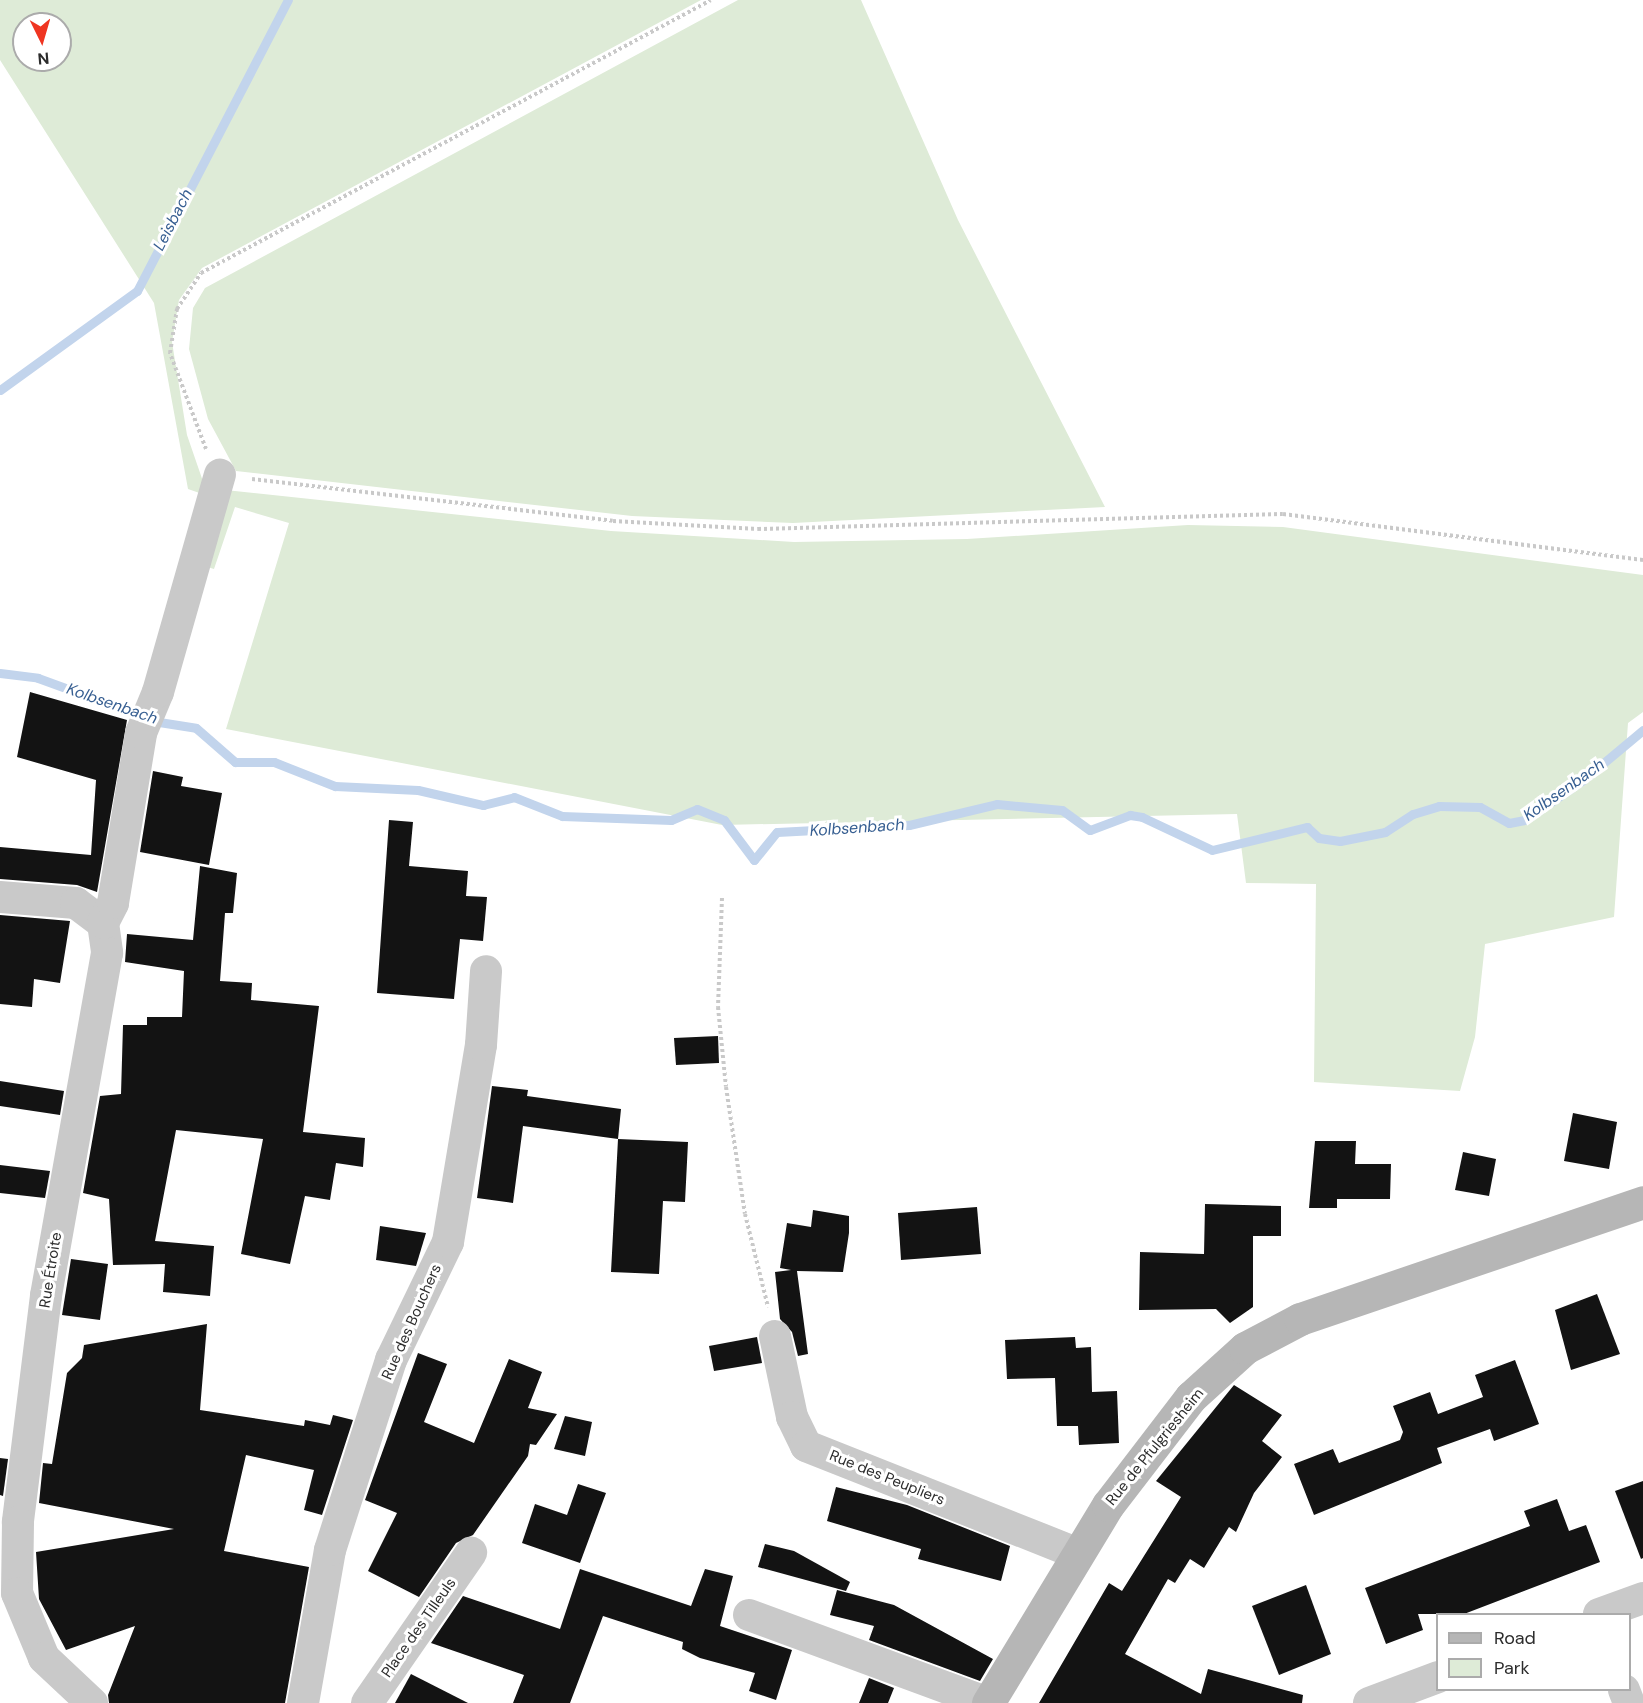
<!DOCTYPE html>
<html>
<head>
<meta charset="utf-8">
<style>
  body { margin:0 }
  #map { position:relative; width:1643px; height:1703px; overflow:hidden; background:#fff; font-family:"DM Sans",sans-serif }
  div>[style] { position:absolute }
  .green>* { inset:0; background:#deebd7 }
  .stream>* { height:9px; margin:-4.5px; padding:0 4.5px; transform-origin:4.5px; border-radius:4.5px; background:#c2d4ec }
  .building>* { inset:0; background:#131313 }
  .path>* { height:4px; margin-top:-2px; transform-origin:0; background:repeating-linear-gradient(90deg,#c9c9c9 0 3px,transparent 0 6px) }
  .street>* { height:32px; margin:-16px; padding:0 16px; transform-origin:16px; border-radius:16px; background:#c9c9c9 }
  .secondary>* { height:33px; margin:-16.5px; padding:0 16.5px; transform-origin:16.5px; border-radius:16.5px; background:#b6b6b6 }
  span { translate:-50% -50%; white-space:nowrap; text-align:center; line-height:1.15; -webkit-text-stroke:6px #fff; paint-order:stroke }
  .street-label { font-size:15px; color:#2c2c2c }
  .water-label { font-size:16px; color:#365e91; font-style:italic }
  .legend { position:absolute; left:1436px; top:1613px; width:195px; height:78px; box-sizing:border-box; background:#fff; border:2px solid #ababab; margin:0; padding:8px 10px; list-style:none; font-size:18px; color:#2c2c2c }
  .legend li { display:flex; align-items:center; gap:12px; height:30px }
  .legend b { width:30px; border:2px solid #ababab }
  .north { position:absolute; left:12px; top:12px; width:60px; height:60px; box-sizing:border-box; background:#fff; border:2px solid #ababab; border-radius:50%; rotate:175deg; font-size:16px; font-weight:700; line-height:24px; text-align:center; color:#2c2c2c }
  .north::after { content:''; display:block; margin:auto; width:21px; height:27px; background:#ef3521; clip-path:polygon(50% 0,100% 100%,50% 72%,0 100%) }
</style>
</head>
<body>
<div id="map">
  <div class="green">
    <div style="clip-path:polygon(evenodd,0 0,701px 0,202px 268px,179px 300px,172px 342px,187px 435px,208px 496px,188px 489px,154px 303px,0 60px,0 0,24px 24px,60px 24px,60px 60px,24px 60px,24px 24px)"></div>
    <div style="clip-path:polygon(738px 0,861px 0,958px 220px,1105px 507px,793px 523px,632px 516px,236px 471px,208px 419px,189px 349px,193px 308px,205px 288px)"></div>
    <div style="clip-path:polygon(216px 489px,611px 531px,794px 542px,967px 539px,1188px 525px,1283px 527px,1643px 575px,1643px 712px,1628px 723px,1614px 917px,1485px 944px,1475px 1037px,1460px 1091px,1314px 1082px,1316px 884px,1246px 883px,1237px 814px,722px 825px,226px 729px,289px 523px,235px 507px,214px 569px,194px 563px)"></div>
  </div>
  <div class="stream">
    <div style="left:0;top:390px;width:169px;rotate:-35.9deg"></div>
    <div style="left:137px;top:291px;width:328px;rotate:-62.6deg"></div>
    <div style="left:0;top:673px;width:38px;rotate:7deg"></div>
    <div style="left:38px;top:678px;width:129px;rotate:20deg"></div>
    <div style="left:159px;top:722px;width:37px;rotate:9deg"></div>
    <div style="left:196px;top:728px;width:52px;rotate:41.1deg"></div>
    <div style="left:235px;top:762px;width:39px"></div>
    <div style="left:274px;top:762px;width:66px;rotate:21.5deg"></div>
    <div style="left:335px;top:786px;width:83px;rotate:2.8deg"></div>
    <div style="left:418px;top:790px;width:67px;rotate:13deg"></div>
    <div style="left:483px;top:805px;width:32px;rotate:-14deg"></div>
    <div style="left:514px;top:797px;width:52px;rotate:21.6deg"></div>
    <div style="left:562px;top:816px;width:109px;rotate:2.1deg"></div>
    <div style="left:671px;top:820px;width:28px;rotate:-23deg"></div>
    <div style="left:697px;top:809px;width:29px;rotate:22deg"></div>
    <div style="left:724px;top:820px;width:50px;rotate:53.1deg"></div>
    <div style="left:754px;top:860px;width:36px;rotate:-51deg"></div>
    <div style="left:777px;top:832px;width:132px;rotate:-3deg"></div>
    <div style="left:909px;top:825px;width:90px;rotate:-13.4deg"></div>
    <div style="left:997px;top:804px;width:65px;rotate:5.3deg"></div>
    <div style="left:1062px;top:810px;width:34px;rotate:36deg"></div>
    <div style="left:1090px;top:830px;width:43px;rotate:-20.6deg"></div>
    <div style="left:1130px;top:815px;width:12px;rotate:9deg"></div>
    <div style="left:1142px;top:817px;width:77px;rotate:25.2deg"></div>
    <div style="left:1212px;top:850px;width:98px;rotate:-13.6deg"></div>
    <div style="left:1307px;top:827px;width:16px;rotate:43deg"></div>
    <div style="left:1319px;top:838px;width:21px;rotate:8deg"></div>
    <div style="left:1340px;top:841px;width:46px;rotate:-11.3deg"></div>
    <div style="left:1385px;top:832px;width:33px;rotate:-33deg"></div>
    <div style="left:1413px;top:814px;width:27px;rotate:-17deg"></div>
    <div style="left:1439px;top:806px;width:41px;rotate:1.4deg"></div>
    <div style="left:1480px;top:807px;width:33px;rotate:29deg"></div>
    <div style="left:1509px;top:823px;width:16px;rotate:-11deg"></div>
    <div style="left:1525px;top:820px;width:70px;rotate:-34.6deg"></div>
    <div style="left:1583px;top:780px;width:78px;rotate:-39.8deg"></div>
  </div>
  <div class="building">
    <div style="clip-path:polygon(30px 692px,127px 720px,97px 892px,77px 885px,0 879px,0 847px,91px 855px,96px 780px,17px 757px)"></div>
    <div style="clip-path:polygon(153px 771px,183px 777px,181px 786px,222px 793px,209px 865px,140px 852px)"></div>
    <div style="clip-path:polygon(389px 820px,413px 822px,409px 866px,468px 871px,466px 896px,487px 897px,483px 941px,460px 939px,454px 999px,377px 993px)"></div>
    <div style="clip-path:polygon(200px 866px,237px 873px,233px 913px,225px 913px,220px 981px,252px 983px,251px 1000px,319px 1006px,303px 1132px,365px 1138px,363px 1167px,336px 1163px,330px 1200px,305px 1196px,290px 1264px,241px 1254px,263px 1139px,176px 1130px,155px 1241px,214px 1246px,210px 1296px,163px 1292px,165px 1264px,113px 1265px,109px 1199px,83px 1193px,100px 1096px,121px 1094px,123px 1025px,147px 1025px,147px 1017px,182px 1017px,184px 971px,125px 962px,127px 934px,193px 940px)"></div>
    <div style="clip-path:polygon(0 915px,70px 921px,60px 983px,34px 979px,32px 1007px,0 1004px)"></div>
    <div style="clip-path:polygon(718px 1036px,719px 1063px,676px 1065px,674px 1038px)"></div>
    <div style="clip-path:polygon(0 1081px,64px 1091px,60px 1115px,0 1106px)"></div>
    <div style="clip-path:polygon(492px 1086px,528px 1090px,527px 1096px,621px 1109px,618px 1139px,523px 1126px,513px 1203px,477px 1198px)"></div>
    <div style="clip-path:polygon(1573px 1113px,1617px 1122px,1609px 1169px,1564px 1161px)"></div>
    <div style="clip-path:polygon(618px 1139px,688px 1142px,685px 1202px,663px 1201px,659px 1274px,611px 1272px)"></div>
    <div style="clip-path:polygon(1315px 1141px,1356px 1141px,1355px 1164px,1391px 1164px,1390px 1199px,1337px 1199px,1337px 1208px,1309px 1208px)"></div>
    <div style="clip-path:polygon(1463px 1152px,1496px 1159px,1489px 1196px,1455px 1190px)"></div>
    <div style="clip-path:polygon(0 1165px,50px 1171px,45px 1198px,0 1193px)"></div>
    <div style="clip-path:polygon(1205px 1204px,1281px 1206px,1281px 1236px,1253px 1236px,1253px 1307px,1230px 1323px,1216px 1309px,1139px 1310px,1140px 1252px,1204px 1254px)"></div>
    <div style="clip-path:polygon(977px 1207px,981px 1254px,901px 1260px,898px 1213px)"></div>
    <div style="clip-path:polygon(813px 1210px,849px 1216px,849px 1233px,843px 1272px,797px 1271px,808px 1354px,798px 1356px,792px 1332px,780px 1319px,775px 1272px,791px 1270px,780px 1268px,787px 1223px,811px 1227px)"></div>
    <div style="clip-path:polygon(380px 1226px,426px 1233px,416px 1266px,376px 1260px)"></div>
    <div style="clip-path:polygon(71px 1259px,108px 1264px,100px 1320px,62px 1315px)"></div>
    <div style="clip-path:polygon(1597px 1294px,1620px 1354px,1571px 1370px,1555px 1310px)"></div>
    <div style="clip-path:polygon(207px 1324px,200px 1410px,304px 1426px,305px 1420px,330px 1425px,333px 1415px,353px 1420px,322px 1515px,304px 1510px,314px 1470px,246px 1455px,224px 1551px,309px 1567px,285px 1703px,109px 1703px,108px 1695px,135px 1626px,66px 1650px,39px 1599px,36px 1552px,174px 1529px,39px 1503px,43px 1463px,52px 1464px,67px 1373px,82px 1358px,84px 1345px)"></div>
    <div style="clip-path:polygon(757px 1337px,762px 1363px,714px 1371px,709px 1346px)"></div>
    <div style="clip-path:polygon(1075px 1337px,1076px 1348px,1091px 1347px,1092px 1392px,1117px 1391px,1119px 1443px,1079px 1445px,1078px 1426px,1057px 1426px,1055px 1378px,1007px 1379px,1005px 1340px)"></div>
    <div style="clip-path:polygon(418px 1353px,447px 1364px,424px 1422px,474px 1443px,509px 1359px,542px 1372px,528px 1408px,557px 1414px,536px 1445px,530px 1444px,528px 1456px,473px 1535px,456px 1543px,419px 1597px,368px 1571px,397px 1513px,365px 1500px)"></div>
    <div style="clip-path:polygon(1515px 1360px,1539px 1424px,1494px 1441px,1490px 1429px,1437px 1448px,1442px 1463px,1314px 1515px,1294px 1464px,1333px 1449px,1339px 1463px,1400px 1440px,1403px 1432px,1393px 1406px,1430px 1392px,1438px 1414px,1483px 1397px,1475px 1375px)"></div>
    <div style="clip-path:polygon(1234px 1385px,1282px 1415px,1262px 1441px,1282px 1457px,1254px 1493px,1236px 1532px,1229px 1527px,1204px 1568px,1190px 1559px,1175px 1583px,1168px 1579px,1125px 1654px,1201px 1694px,1208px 1669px,1303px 1695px,1302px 1703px,1039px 1703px,1109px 1583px,1122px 1591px,1181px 1497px,1156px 1481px)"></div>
    <div style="clip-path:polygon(565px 1416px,592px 1422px,585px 1456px,554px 1449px)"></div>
    <div style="clip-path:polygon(0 1458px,8px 1459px,3px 1496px,0 1495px)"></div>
    <div style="clip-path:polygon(1643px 1481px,1643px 1558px,1641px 1559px,1615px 1491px)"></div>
    <div style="clip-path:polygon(578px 1484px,606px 1493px,580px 1563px,522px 1543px,535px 1504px,567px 1515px)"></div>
    <div style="clip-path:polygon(836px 1487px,907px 1505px,1010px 1546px,1001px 1581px,918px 1559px,921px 1549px,827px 1521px)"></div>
    <div style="clip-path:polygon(1557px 1499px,1569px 1531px,1586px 1525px,1600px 1562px,1464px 1614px,1418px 1614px,1423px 1630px,1386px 1644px,1365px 1588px,1530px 1526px,1524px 1511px)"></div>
    <div style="clip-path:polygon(765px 1544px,794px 1551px,850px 1582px,846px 1591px,758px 1567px)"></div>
    <div style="clip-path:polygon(580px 1569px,691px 1606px,705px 1569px,733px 1576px,720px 1626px,792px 1650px,776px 1700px,749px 1691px,755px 1673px,700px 1658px,682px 1649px,683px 1642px,603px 1616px,570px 1703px,513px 1703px,524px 1675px,431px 1643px,463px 1596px,560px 1629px)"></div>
    <div style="clip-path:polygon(1306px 1585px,1331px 1654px,1279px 1675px,1252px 1606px)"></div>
    <div style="clip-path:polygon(837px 1590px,894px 1605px,993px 1659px,980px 1681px,869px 1640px,874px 1626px,830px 1615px)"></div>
    <div style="clip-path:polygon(411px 1674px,468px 1703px,395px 1703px)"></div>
    <div style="clip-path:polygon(869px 1678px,894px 1688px,888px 1703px,859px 1703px)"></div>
  </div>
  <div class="path">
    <div style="left:206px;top:449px;width:103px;rotate:-110.6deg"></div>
    <div style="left:170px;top:353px;width:45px;rotate:-81deg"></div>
    <div style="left:177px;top:309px;width:43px;rotate:-56.3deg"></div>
    <div style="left:201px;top:273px;width:578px;rotate:-28.16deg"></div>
    <div style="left:252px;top:479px;width:363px;rotate:6.6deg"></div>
    <div style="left:613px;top:521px;width:145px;rotate:3.2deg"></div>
    <div style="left:758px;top:529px;width:525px;rotate:-1.64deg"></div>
    <div style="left:1283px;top:514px;width:363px;rotate:7.3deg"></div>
    <div style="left:722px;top:898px;width:109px;rotate:92.1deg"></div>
    <div style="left:718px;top:1007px;width:80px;rotate:84.3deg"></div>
    <div style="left:726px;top:1087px;width:128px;rotate:81.5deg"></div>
    <div style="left:745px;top:1214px;width:96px;rotate:76.1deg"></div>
  </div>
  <div class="street">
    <div style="left:0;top:897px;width:76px;rotate:4.5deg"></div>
    <div style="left:76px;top:903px;width:34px;rotate:37deg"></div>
    <div style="left:103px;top:923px;width:30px;rotate:82deg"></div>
    <div style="left:107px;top:953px;width:348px;rotate:100.1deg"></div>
    <div style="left:46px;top:1296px;width:228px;rotate:97.1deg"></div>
    <div style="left:18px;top:1522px;width:71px;rotate:90.8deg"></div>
    <div style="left:17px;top:1593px;width:70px;rotate:67.4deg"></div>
    <div style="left:44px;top:1658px;width:66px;rotate:43.2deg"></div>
    <div style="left:103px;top:923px;width:22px;rotate:-63deg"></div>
    <div style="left:113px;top:903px;width:172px;rotate:-80.6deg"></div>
    <div style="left:141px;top:733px;width:44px;rotate:-67.5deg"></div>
    <div style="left:158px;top:692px;width:226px;rotate:-74.1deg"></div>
    <div style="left:775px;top:1336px;width:83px;rotate:78.1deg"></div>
    <div style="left:792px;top:1417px;width:32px;rotate:64deg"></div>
    <div style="left:806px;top:1446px;width:290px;rotate:21.6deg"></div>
    <div style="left:1599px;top:1614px;width:47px;rotate:-20deg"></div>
    <div style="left:749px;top:1615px;width:255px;rotate:20.2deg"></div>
    <div style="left:1624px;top:1690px;width:14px;rotate:69deg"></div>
    <div style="left:303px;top:1703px;width:155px;rotate:-80deg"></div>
    <div style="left:330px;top:1550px;width:200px;rotate:-72.2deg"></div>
    <div style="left:391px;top:1360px;width:131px;rotate:-64.2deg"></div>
    <div style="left:448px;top:1242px;width:200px;rotate:-80.5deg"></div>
    <div style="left:481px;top:1045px;width:74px;rotate:-86.1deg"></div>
    <div style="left:367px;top:1703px;width:183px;rotate:-55.3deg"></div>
    <div style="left:1369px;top:1703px;width:74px;rotate:-20.6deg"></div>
  </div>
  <div class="secondary">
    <div style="left:988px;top:1703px;width:232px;rotate:-58.8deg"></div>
    <div style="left:1108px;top:1505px;width:136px;rotate:-52.5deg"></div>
    <div style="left:1191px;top:1397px;width:73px;rotate:-42.2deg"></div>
    <div style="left:1245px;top:1348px;width:62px;rotate:-27.8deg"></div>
    <div style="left:1300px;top:1319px;width:362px;rotate:-18.8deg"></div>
  </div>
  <div class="street-label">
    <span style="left:51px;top:1270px;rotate:-81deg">Rue Étroite</span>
    <span style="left:412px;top:1322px;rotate:-66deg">Rue des Bouchers</span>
    <span style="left:1155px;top:1447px;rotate:-51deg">Rue de Pfulgriesheim</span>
    <span style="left:887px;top:1478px;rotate:22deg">Rue des Peupliers</span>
    <span style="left:419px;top:1628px;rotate:-55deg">Place des Tilleuls</span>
  </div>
  <div class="water-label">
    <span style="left:173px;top:220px;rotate:-63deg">Leisbach</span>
    <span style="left:112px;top:704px;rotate:19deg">Kolbsenbach</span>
    <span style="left:1564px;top:790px;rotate:-35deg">Kolbsenbach</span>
    <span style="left:857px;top:828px;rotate:-4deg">Kolbsenbach</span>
  </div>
  <ul class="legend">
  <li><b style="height:8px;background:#b6b6b6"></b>Road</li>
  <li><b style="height:16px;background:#deebd7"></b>Park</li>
  </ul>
  <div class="north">N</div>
</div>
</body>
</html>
